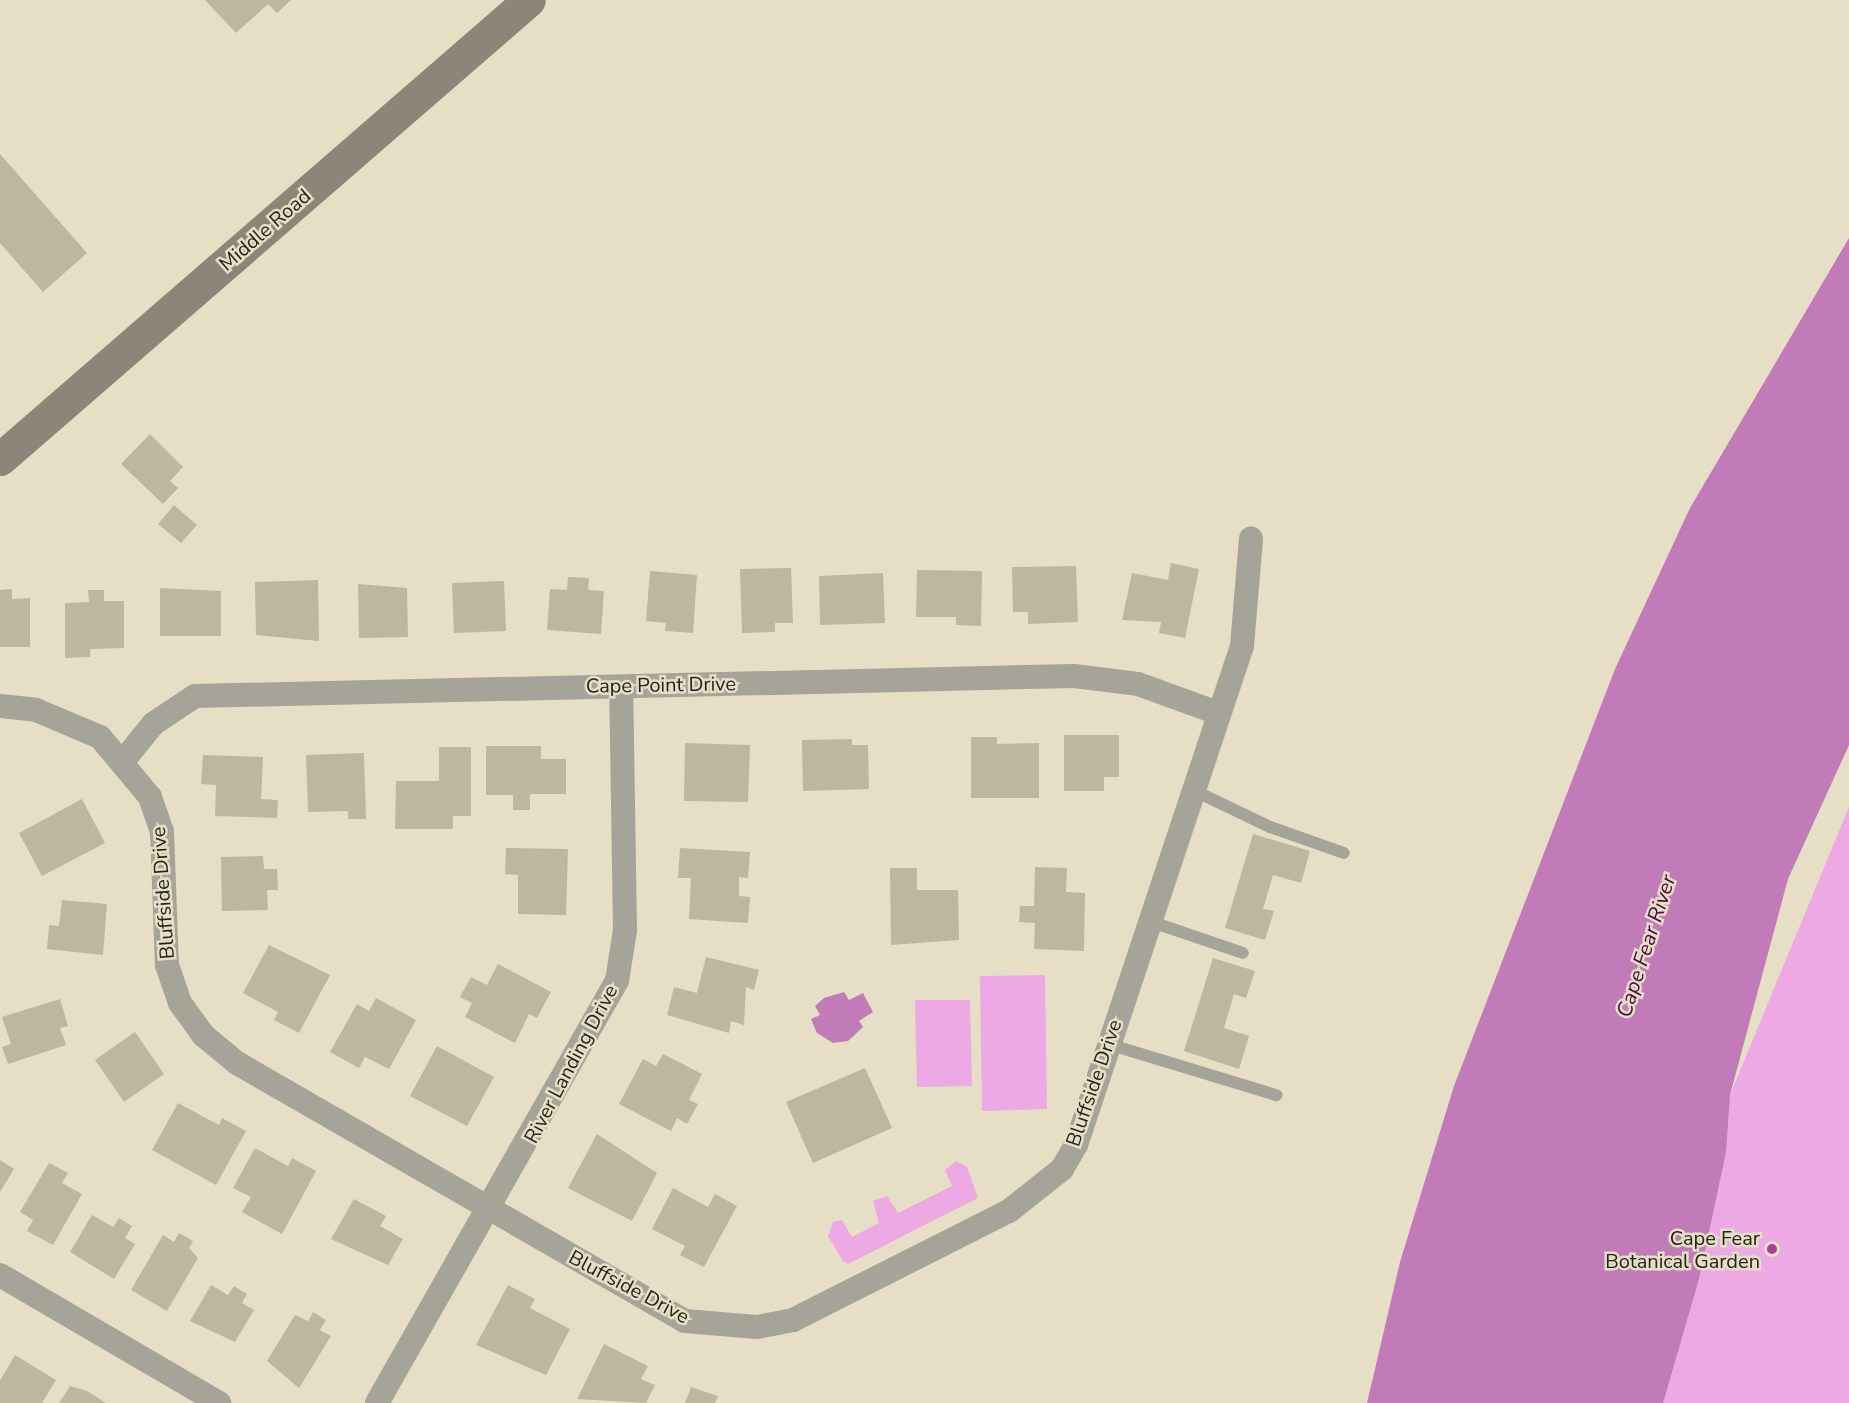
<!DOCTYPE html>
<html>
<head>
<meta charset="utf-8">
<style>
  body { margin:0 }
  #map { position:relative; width:1849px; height:1403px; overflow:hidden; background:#e6dfc6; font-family:"Nunito Sans",sans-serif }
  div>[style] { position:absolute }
  .green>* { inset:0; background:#eda9e3 }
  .water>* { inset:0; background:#c17bb8 }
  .building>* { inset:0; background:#beb69f }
  .service>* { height:12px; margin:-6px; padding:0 6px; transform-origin:6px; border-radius:6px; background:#a6a399 }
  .minor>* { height:24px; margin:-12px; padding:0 12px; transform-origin:12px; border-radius:12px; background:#a6a399 }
  .secondary>* { height:33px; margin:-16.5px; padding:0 16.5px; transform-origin:16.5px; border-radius:16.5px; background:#8b8677 }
  .dots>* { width:16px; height:16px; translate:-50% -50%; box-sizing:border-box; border:3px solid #e6dfc6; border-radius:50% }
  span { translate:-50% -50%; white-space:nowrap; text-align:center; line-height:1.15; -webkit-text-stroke:5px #e6dfc6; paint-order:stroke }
  .street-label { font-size:20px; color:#26231a }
  .poi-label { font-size:20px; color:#26231a }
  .right { translate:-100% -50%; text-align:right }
  .water-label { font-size:21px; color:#4a0a45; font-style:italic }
</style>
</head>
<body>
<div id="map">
  <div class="green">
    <div style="clip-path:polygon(1849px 807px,1849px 1403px,1659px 1403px,1730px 1095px)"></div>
    <div style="clip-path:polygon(1045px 975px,1047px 1109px,982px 1111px,980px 976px)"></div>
    <div style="clip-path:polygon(915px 1000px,970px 1000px,972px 1086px,917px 1087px)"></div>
    <div style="clip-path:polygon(956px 1161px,967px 1167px,978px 1198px,848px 1264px,843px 1261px,828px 1236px,833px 1222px,842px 1220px,852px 1237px,879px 1223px,873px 1201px,887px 1196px,898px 1213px,952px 1186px,945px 1170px)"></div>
  </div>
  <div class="water">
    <div style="clip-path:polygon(1849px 238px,1849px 745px,1788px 879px,1730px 1095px,1726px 1152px,1699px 1279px,1663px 1403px,1367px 1403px,1400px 1262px,1454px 1086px,1615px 669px,1690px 508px)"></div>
    <div style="clip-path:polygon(844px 992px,849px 1000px,863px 993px,873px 1012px,859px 1021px,863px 1027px,848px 1041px,833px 1043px,817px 1033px,811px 1019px,820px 1015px,815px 1006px,824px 998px)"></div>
  </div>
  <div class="building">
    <div style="clip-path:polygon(205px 0,291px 0,277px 13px,268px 4px,236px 33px)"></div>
    <div style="clip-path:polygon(0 154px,87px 253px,43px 292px,0 243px)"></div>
    <div style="clip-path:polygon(150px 434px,183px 467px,170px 481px,178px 488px,163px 504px,121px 464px)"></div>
    <div style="clip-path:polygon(174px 505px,197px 525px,181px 543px,158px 524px)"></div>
    <div style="clip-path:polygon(1171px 563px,1199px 569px,1185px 638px,1159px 633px,1161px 622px,1122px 620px,1132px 573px,1168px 580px)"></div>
    <div style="clip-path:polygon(1076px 566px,1078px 622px,1028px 624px,1028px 612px,1013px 612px,1012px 567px)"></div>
    <div style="clip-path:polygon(791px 568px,793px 623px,775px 623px,775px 632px,742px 633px,740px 569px)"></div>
    <div style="clip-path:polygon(917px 570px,982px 571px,981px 626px,956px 625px,956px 617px,916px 617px)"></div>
    <div style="clip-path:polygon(650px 571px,697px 575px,693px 633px,665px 631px,666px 623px,646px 621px)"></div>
    <div style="clip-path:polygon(883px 573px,885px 623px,820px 625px,819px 576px)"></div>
    <div style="clip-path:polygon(568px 577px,589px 578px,588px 590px,604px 591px,601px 634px,547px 630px,550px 589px,567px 590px)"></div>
    <div style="clip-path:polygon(318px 580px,319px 641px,256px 635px,255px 582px)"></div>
    <div style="clip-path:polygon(504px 581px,506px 631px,454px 633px,452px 583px)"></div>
    <div style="clip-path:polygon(358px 584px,407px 588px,408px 637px,359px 638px)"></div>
    <div style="clip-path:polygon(160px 588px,221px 591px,221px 636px,160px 636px)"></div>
    <div style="clip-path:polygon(12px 589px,12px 599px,30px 598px,30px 647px,0 647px,0 590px)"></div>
    <div style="clip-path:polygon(88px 590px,104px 590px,104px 601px,124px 601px,124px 648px,90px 649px,90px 657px,65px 658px,65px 603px,89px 602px)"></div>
    <div style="clip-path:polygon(1064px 735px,1119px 735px,1119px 777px,1104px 777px,1104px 791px,1064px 791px)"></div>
    <div style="clip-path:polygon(971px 737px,997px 737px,997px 744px,1039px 743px,1039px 798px,971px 798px)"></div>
    <div style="clip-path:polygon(852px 739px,852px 745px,868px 745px,869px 789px,803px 791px,802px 740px)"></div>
    <div style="clip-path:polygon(685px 743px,750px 745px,748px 802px,684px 801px)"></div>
    <div style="clip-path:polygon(486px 746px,541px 746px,541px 759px,566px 759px,566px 794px,530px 794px,530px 810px,513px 810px,513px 795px,486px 795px)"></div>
    <div style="clip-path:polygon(439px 747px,471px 747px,471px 816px,453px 816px,453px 829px,395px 829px,396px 781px,439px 781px)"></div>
    <div style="clip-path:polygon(364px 753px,366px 819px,348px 819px,348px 811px,308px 812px,306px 755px)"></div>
    <div style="clip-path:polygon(203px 755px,263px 757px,261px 799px,278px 800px,277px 818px,215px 816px,216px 785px,201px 784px)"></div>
    <div style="clip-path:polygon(82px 799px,105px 843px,42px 876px,19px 833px)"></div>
    <div style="clip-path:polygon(1253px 834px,1310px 851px,1301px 883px,1273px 875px,1263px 909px,1274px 911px,1265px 940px,1225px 928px)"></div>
    <div style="clip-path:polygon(506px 848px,568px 849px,566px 915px,518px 914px,518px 875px,505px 874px)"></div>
    <div style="clip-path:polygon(680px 848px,750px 852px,748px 878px,739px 877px,739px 896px,750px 897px,748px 923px,689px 919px,691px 878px,678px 878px)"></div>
    <div style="clip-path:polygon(263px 856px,264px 869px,277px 869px,278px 890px,267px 890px,268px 910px,222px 911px,221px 857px)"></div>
    <div style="clip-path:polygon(1035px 867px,1067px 868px,1066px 892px,1085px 893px,1084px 951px,1034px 949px,1035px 923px,1019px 922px,1020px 906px,1034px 906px)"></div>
    <div style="clip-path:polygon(890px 868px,917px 868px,917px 890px,958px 890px,959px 940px,891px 945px)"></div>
    <div style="clip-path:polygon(62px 900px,107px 904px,103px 955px,47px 949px,49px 925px,59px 926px)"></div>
    <div style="clip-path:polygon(269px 945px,330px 975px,299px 1033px,274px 1020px,278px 1012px,243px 993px)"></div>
    <div style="clip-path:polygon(706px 957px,759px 970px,754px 990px,746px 987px,744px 1025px,731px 1021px,729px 1033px,667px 1015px,674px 987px,697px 993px)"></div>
    <div style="clip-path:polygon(1213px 958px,1255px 971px,1246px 998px,1234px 994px,1224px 1028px,1249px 1036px,1239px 1069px,1184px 1051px)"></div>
    <div style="clip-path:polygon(498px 964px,551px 992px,537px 1018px,529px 1014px,515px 1043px,465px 1017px,472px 1003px,460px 997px,471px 977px,487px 985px)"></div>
    <div style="clip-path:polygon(376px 998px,416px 1020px,389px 1069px,365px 1057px,359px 1068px,330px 1052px,357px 1004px,369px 1011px)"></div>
    <div style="clip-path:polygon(60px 999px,68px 1026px,60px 1028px,66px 1045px,8px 1064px,2px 1047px,11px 1044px,2px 1017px)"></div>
    <div style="clip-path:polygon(135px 1032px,164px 1074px,124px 1102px,95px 1060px)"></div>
    <div style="clip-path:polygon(437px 1046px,494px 1077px,467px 1126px,410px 1096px)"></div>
    <div style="clip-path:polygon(663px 1054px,702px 1074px,689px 1100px,698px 1104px,687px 1124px,677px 1118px,671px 1131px,619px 1104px,643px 1059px,656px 1066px)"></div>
    <div style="clip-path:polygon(865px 1068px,892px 1128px,813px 1163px,786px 1102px)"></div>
    <div style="clip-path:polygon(178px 1103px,219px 1125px,222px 1118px,246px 1131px,216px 1185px,152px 1150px)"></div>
    <div style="clip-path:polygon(597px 1134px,657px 1173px,632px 1221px,568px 1188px)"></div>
    <div style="clip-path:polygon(255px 1148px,288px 1166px,292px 1158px,316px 1171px,282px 1234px,242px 1212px,251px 1197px,233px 1188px)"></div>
    <div style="clip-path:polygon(0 1160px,14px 1169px,0 1192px)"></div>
    <div style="clip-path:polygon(49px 1163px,68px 1173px,62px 1183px,82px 1194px,53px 1245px,27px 1231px,33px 1220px,20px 1212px)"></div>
    <div style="clip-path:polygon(673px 1188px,708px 1207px,715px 1194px,737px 1206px,704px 1267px,680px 1255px,685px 1246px,652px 1229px)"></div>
    <div style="clip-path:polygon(354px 1199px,386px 1216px,380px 1226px,403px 1239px,388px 1265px,331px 1239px)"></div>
    <div style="clip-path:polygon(92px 1215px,113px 1227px,119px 1218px,132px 1226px,125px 1238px,135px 1244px,114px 1279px,70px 1252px)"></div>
    <div style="clip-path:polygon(179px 1233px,193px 1241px,189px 1248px,198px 1258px,167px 1311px,131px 1290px,163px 1235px,174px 1242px)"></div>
    <div style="clip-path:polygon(211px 1285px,228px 1295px,234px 1286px,247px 1294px,242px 1303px,254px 1310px,235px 1342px,190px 1321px)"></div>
    <div style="clip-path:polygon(508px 1285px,535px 1299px,530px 1308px,570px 1329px,546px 1375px,476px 1345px)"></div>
    <div style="clip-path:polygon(313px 1312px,326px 1320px,320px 1330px,331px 1336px,299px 1388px,267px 1361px,295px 1315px,308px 1321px)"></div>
    <div style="clip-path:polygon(604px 1344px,648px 1366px,641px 1379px,655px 1385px,646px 1403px,577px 1399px)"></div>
    <div style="clip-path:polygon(15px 1355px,56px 1380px,42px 1403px,0 1403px,0 1381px)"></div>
    <div style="clip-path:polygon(70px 1386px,87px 1391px,106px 1403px,59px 1403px)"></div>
    <div style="clip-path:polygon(691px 1387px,718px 1396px,715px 1403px,685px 1403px)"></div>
  </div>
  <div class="service">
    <div style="left:1193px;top:790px;width:85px;rotate:25.7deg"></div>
    <div style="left:1270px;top:827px;width:78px;rotate:19.4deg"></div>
    <div style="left:1149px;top:921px;width:99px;rotate:18.8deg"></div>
    <div style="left:1108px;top:1044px;width:176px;rotate:16.9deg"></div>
  </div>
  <div class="minor">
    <div style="left:0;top:706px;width:36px;rotate:6deg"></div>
    <div style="left:36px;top:710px;width:69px;rotate:22.9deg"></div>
    <div style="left:100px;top:737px;width:78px;rotate:50.2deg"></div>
    <div style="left:150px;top:797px;width:36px;rotate:71deg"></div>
    <div style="left:162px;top:831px;width:134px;rotate:87.9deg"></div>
    <div style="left:167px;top:965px;width:40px;rotate:71.1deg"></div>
    <div style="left:180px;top:1003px;width:39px;rotate:54deg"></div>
    <div style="left:203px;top:1035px;width:44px;rotate:39.5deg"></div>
    <div style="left:237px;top:1063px;width:517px;rotate:29.94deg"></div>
    <div style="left:685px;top:1321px;width:72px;rotate:4.8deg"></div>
    <div style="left:757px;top:1327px;width:37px;rotate:-11deg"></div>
    <div style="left:793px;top:1320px;width:242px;rotate:-26.8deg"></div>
    <div style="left:1009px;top:1211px;width:68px;rotate:-38.4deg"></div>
    <div style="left:1062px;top:1169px;width:28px;rotate:-60deg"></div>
    <div style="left:1076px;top:1145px;width:526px;rotate:-71.6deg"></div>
    <div style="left:1242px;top:646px;width:108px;rotate:-85.2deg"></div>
    <div style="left:124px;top:760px;width:46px;rotate:-51.1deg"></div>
    <div style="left:153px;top:724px;width:50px;rotate:-33.7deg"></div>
    <div style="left:195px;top:696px;width:879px;rotate:-1.3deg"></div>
    <div style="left:1074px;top:676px;width:64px;rotate:7.1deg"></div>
    <div style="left:1138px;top:684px;width:85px;rotate:19.9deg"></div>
    <div style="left:0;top:1275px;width:254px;rotate:30.3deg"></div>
    <div style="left:377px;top:1403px;width:485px;rotate:-60.4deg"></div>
    <div style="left:617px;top:981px;width:52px;rotate:-81.1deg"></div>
    <div style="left:625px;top:930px;width:243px;rotate:-90.9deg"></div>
  </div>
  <div class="secondary">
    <div style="left:0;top:459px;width:700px;rotate:-40.95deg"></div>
  </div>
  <div class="dots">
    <div style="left:1772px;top:1249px;background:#a93e9f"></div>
  </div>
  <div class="street-label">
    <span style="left:265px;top:230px;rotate:-41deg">Middle Road</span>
    <span style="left:661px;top:685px;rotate:-1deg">Cape Point Drive</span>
    <span style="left:163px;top:893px;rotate:-94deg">Bluffside Drive</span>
    <span style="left:571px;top:1064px;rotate:-62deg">River Landing Drive</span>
    <span style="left:1094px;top:1083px;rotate:-71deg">Bluffside Drive</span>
    <span style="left:629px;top:1287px;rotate:28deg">Bluffside Drive</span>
  </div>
  <div class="poi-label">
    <span class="right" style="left:1760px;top:1250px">Cape Fear<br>Botanical Garden</span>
  </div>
  <div class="water-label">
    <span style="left:1646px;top:946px;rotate:-72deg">Cape Fear River</span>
  </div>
</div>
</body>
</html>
